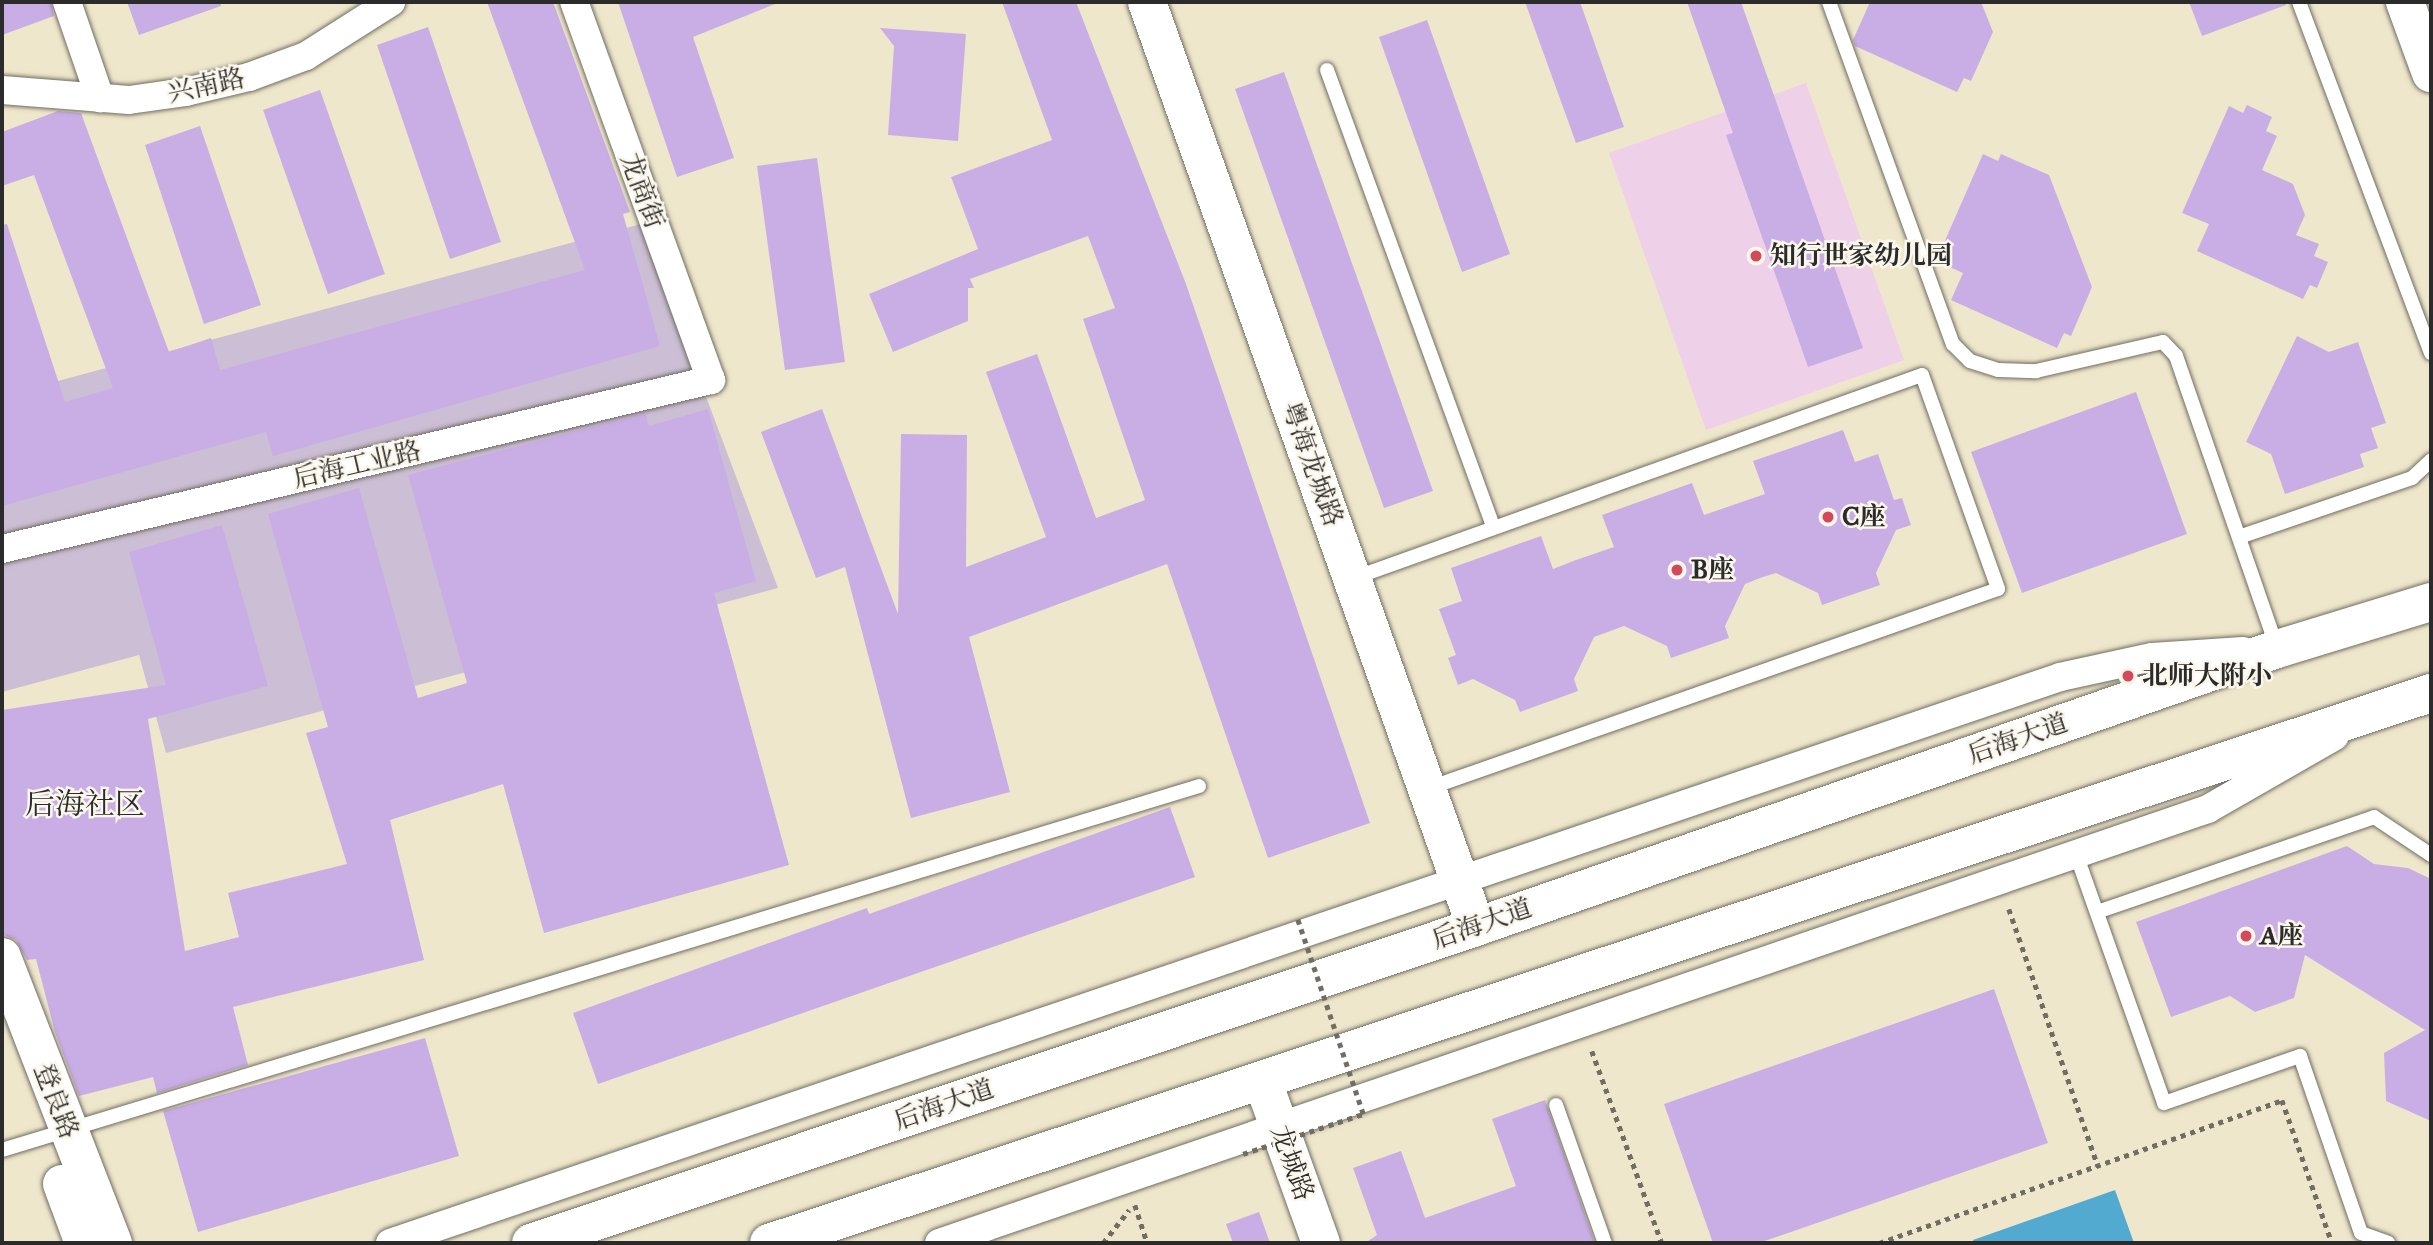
<!DOCTYPE html>
<html>
<head>
<meta charset="utf-8">
<style>
  body { margin:0 }
  #map { position:relative; width:2433px; height:1245px; overflow:hidden; background:#efe7cb; font-family:"IM FELL Great Primer","Noto Serif SC",serif }
  div>[style] { position:absolute }
  .built>* { inset:0; background:#eed0e8 }
  .industrial>* { inset:0; background:#ccbed4 }
  .water>* { inset:0; background:#53aad0 }
  .building>* { inset:0; background:#c9aee6 }
  .path>* { height:4.5px; margin-top:-2.25px; transform-origin:0; background:repeating-linear-gradient(90deg,#706d63 0 5px,transparent 0 10px) }
  .roads { filter:drop-shadow(0 0 2px #706d63) drop-shadow(0 0 2px #706d63) }
  .lane>* { height:14px; margin:-7px; padding:0 7px; transform-origin:7px; border-radius:7px; background:#fff }
  .street>* { height:28px; margin:-14px; padding:0 14px; transform-origin:14px; border-radius:14px; background:#fff }
  .secondary>* { height:38px; margin:-19px; padding:0 19px; transform-origin:19px; border-radius:19px; background:#fff }
  .primary>* { height:38px; margin:-19px; padding:0 19px; transform-origin:19px; border-radius:19px; background:#fff }
  .path-bridge>* { height:4.5px; margin-top:-2.25px; transform-origin:0; background:repeating-linear-gradient(90deg,#706d63 0 5px,transparent 0 10px) }
  .dots>* { width:19px; height:19px; translate:-50% -50%; box-sizing:border-box; border:4px solid #fbf7ec; border-radius:50% }
  span { translate:-50% -50%; white-space:nowrap; text-align:center; line-height:1.15; -webkit-text-stroke:5px #fbf7ec; paint-order:stroke }
  .street-label { font-size:26px; color:#2b2b2b }
  .poi-label { font-size:26px; color:#2b2b2b; font-weight:700 }
  .left { translate:0 -50%; text-align:left }
  .quarter-label { font-size:30px; color:#2b2b2b }
  .frame { position:absolute; inset:0; border:4px solid #2b2b2b; pointer-events:none }
</style>
</head>
<body>
<div id="map">
  <div class="built">
    <div style="clip-path:polygon(1806px 83px,1904px 360px,1706px 430px,1609px 153px)"></div>
  </div>
  <div class="industrial">
    <div style="clip-path:polygon(641px 224px,778px 588px,166px 753px,139px 655px,2px 692px,2px 396px)"></div>
  </div>
  <div class="water">
    <div style="clip-path:polygon(2115px 1190px,2134px 1243px,1974px 1243px,1973px 1240px)"></div>
  </div>
  <div class="building">
    <div style="clip-path:polygon(2px 2px,51px 2px,54px 16px,2px 35px)"></div>
    <div style="clip-path:polygon(127px 2px,221px 2px,221px 6px,139px 35px)"></div>
    <div style="clip-path:polygon(487px 2px,553px 2px,630px 212px,623px 214px,660px 346px,273px 456px,266px 432px,2px 506px,2px 225px,7px 224px,65px 402px,113px 388px,34px 175px,2px 186px,2px 132px,58px 111px,81px 113px,169px 352px,211px 338px,220px 370px,585px 270px)"></div>
    <div style="clip-path:polygon(618px 2px,780px 2px,693px 37px,734px 158px,677px 177px)"></div>
    <div style="clip-path:polygon(1002px 2px,1076px 2px,1186px 284px,1370px 823px,1268px 858px,1167px 564px,969px 637px,1010px 792px,911px 818px,845px 567px,816px 578px,761px 432px,822px 409px,898px 614px,901px 434px,967px 435px,966px 567px,1046px 537px,986px 372px,1037px 354px,1096px 518px,1145px 500px,1083px 319px,1115px 308px,1088px 236px,970px 279px,974px 288px,968px 288px,968px 321px,893px 352px,869px 294px,978px 249px,951px 177px,1052px 140px)"></div>
    <div style="clip-path:polygon(1525px 2px,1580px 2px,1624px 127px,1576px 143px)"></div>
    <div style="clip-path:polygon(1687px 2px,1741px 2px,1863px 348px,1808px 367px,1726px 135px,1733px 133px)"></div>
    <div style="clip-path:polygon(1870px 2px,1981px 2px,1993px 32px,1971px 81px,1964px 78px,1957px 92px,1855px 46px,1853px 40px)"></div>
    <div style="clip-path:polygon(2189px 2px,2286px 2px,2286px 5px,2202px 36px)"></div>
    <div style="clip-path:polygon(1427px 20px,1510px 254px,1462px 272px,1379px 37px)"></div>
    <div style="clip-path:polygon(428px 27px,501px 242px,450px 259px,377px 45px)"></div>
    <div style="clip-path:polygon(880px 28px,966px 34px,958px 141px,888px 135px,894px 46px)"></div>
    <div style="clip-path:polygon(1284px 72px,1433px 491px,1384px 508px,1235px 89px)"></div>
    <div style="clip-path:polygon(320px 90px,385px 274px,328px 294px,263px 110px)"></div>
    <div style="clip-path:polygon(2247px 105px,2272px 117px,2266px 131px,2277px 136px,2262px 170px,2293px 184px,2305px 215px,2296px 235px,2319px 244px,2314px 256px,2328px 262px,2317px 288px,2310px 285px,2303px 299px,2197px 251px,2209px 224px,2182px 213px,2229px 106px,2243px 113px)"></div>
    <div style="clip-path:polygon(200px 126px,261px 305px,204px 324px,145px 145px)"></div>
    <div style="clip-path:polygon(1983px 154px,1998px 161px,2001px 154px,2049px 175px,2092px 287px,2071px 336px,2064px 333px,2057px 348px,1951px 300px,1963px 273px,1936px 261px)"></div>
    <div style="clip-path:polygon(817px 158px,845px 362px,785px 370px,757px 166px)"></div>
    <div style="clip-path:polygon(2297px 336px,2329px 352px,2358px 342px,2386px 423px,2371px 428px,2378px 448px,2360px 454px,2364px 467px,2285px 494px,2271px 454px,2246px 442px)"></div>
    <div style="clip-path:polygon(2136px 392px,2187px 534px,2022px 593px,1971px 452px)"></div>
    <div style="clip-path:polygon(708px 409px,756px 581px,714px 593px,789px 865px,544px 933px,503px 784px,390px 820px,424px 960px,233px 1007px,248px 1065px,157px 1093px,153px 1077px,79px 1096px,55px 1032px,36px 959px,27px 960px,16px 940px,4px 935px,2px 710px,166px 685px,129px 552px,222px 525px,268px 686px,148px 719px,185px 951px,239px 937px,228px 893px,347px 864px,306px 733px,328px 727px,268px 514px,359px 488px,418px 698px,467px 683px,408px 475px,645px 413px,649px 426px)"></div>
    <div style="clip-path:polygon(1843px 430px,1855px 462px,1878px 454px,1894px 500px,1902px 498px,1911px 525px,1896px 530px,1876px 573px,1880px 585px,1822px 605px,1818px 593px,1776px 573px,1760px 578px,1745px 584px,1725px 626px,1729px 638px,1671px 658px,1667px 646px,1624px 626px,1594px 637px,1574px 679px,1578px 691px,1520px 712px,1515px 700px,1473px 679px,1458px 685px,1448px 658px,1456px 655px,1439px 609px,1462px 601px,1451px 568px,1541px 536px,1553px 569px,1576px 560px,1614px 547px,1602px 515px,1692px 483px,1704px 515px,1765px 494px,1753px 461px)"></div>
    <div style="clip-path:polygon(1170px 807px,1195px 877px,598px 1084px,573px 1013px,867px 908px,869px 914px)"></div>
    <div style="clip-path:polygon(2347px 846px,2374px 864px,2408px 868px,2431px 879px,2431px 1121px,2386px 1101px,2384px 1053px,2425px 1030px,2305px 955px,2294px 998px,2255px 1012px,2230px 996px,2171px 1017px,2136px 922px)"></div>
    <div style="clip-path:polygon(1994px 989px,2048px 1143px,1759px 1243px,1713px 1243px,1664px 1104px)"></div>
    <div style="clip-path:polygon(425px 1038px,459px 1156px,198px 1232px,163px 1111px)"></div>
    <div style="clip-path:polygon(1545px 1100px,1595px 1243px,1365px 1243px,1377px 1235px,1353px 1168px,1401px 1151px,1425px 1218px,1516px 1186px,1492px 1119px)"></div>
    <div style="clip-path:polygon(1259px 1212px,1270px 1243px,1233px 1243px,1226px 1224px)"></div>
  </div>
  <div class="path">
    <div style="left:2009px;top:909px;width:272px;rotate:70.9deg"></div>
    <div style="left:1592px;top:1051px;width:204px;rotate:70deg"></div>
    <div style="left:1135px;top:1205px;width:40px;rotate:72deg"></div>
    <div style="left:1103px;top:1243px;width:42px;rotate:-51.8deg"></div>
    <div style="left:1879px;top:1243px;width:428px;rotate:-19.5deg"></div>
    <div style="left:2282px;top:1100px;width:151px;rotate:70.7deg"></div>
  </div>
  <div class="roads">
    <div class="lane">
      <div style="left:1829px;top:2px;width:364px;rotate:70.1deg"></div>
      <div style="left:1953px;top:344px;width:24px;rotate:45deg"></div>
      <div style="left:1970px;top:361px;width:29px;rotate:18deg"></div>
      <div style="left:1998px;top:370px;width:38px;rotate:2deg"></div>
      <div style="left:2036px;top:371px;width:130px;rotate:-12.9deg"></div>
      <div style="left:2163px;top:342px;width:19px;rotate:47deg"></div>
      <div style="left:2176px;top:356px;width:309px;rotate:70.9deg"></div>
      <div style="left:2299px;top:2px;width:375px;rotate:69.4deg"></div>
      <div style="left:1327px;top:70px;width:487px;rotate:70deg"></div>
      <div style="left:2242px;top:536px;width:180px;rotate:-18.8deg"></div>
      <div style="left:2412px;top:478px;width:26px;rotate:-43deg"></div>
      <div style="left:1354px;top:578px;width:603px;rotate:-19.67deg"></div>
      <div style="left:1922px;top:375px;width:227px;rotate:70.4deg"></div>
      <div style="left:1998px;top:589px;width:603px;rotate:160.72deg"></div>
      <div style="left:2076px;top:854px;width:264px;rotate:70.5deg"></div>
      <div style="left:2164px;top:1103px;width:144px;rotate:-19.1deg"></div>
      <div style="left:2300px;top:1056px;width:187px;rotate:71deg"></div>
      <div style="left:2361px;top:1233px;width:29px;rotate:20deg"></div>
      <div style="left:2097px;top:912px;width:293px;rotate:-18.9deg"></div>
      <div style="left:2374px;top:817px;width:69px;rotate:33.7deg"></div>
      <div style="left:1556px;top:1105px;width:146px;rotate:70.5deg"></div>
      <div style="left:2px;top:1150px;width:1251px;rotate:-16.91deg"></div>
    </div>
    <div class="street">
      <div style="left:67px;top:2px;width:102px;rotate:71deg"></div>
      <div style="left:2px;top:90px;width:127px;rotate:4.5deg"></div>
      <div style="left:129px;top:100px;width:58px;rotate:-8deg"></div>
      <div style="left:186px;top:92px;width:65px;rotate:-13.4deg"></div>
      <div style="left:249px;top:77px;width:61px;rotate:-20.2deg"></div>
      <div style="left:306px;top:56px;width:101px;rotate:-32.4deg"></div>
      <div style="left:2px;top:549px;width:729px;rotate:-13.41deg"></div>
      <div style="left:711px;top:380px;width:402px;rotate:-109.9deg"></div>
      <div style="left:390px;top:1243px;width:1763px;rotate:-18.72deg"></div>
      <div style="left:2060px;top:677px;width:94px;rotate:-12.3deg"></div>
      <div style="left:2152px;top:657px;width:91px;rotate:-3.8deg"></div>
      <div style="left:939px;top:1243px;width:1341px;rotate:-18.88deg"></div>
      <div style="left:2208px;top:809px;width:146px;rotate:-29.9deg"></div>
    </div>
    <div class="secondary">
      <div style="left:1147px;top:2px;width:982px;rotate:70.42deg"></div>
      <div style="left:2405px;top:2px;width:76px;rotate:69.9deg"></div>
      <div style="left:2px;top:957px;width:307px;rotate:68.8deg"></div>
      <div style="left:1263px;top:1082px;width:171px;rotate:70.2deg"></div>
      <div style="left:62px;top:1184px;width:63px;rotate:69.6deg"></div>
    </div>
    <div class="primary">
      <div style="left:531px;top:1243px;width:996px;rotate:-18.49deg"></div>
      <div style="left:1476px;top:927px;width:848px;rotate:-19.14deg"></div>
      <div style="left:2277px;top:649px;width:161px;rotate:-17deg"></div>
      <div style="left:769px;top:1243px;width:1751px;rotate:-18.31deg"></div>
    </div>
  </div>
  <div class="path-bridge">
    <div style="left:1243px;top:1154px;width:126px;rotate:-18.4deg"></div>
    <div style="left:1363px;top:1114px;width:210px;rotate:-108.6deg"></div>
  </div>
  <div class="dots">
    <div style="left:1756px;top:256px;background:#d1495b"></div>
    <div style="left:1828px;top:517px;background:#d1495b"></div>
    <div style="left:1677px;top:570px;background:#d1495b"></div>
    <div style="left:2128px;top:676px;background:#d1495b"></div>
    <div style="left:2246px;top:936px;background:#d1495b"></div>
  </div>
  <div class="street-label">
    <span style="left:206px;top:86px;rotate:-12deg">兴南路</span>
    <span style="left:642px;top:191px;rotate:70deg">龙商街</span>
    <span style="left:1312px;top:464px;rotate:70deg">粤海龙城路</span>
    <span style="left:357px;top:465px;rotate:-13deg">后海工业路</span>
    <span style="left:2018px;top:739px;rotate:-19deg">后海大道</span>
    <span style="left:1482px;top:924px;rotate:-19deg">后海大道</span>
    <span style="left:56px;top:1101px;rotate:69deg">登良路</span>
    <span style="left:944px;top:1105px;rotate:-19deg">后海大道</span>
    <span style="left:1292px;top:1163px;rotate:70deg">龙城路</span>
  </div>
  <div class="poi-label">
    <span class="left" style="left:1770px;top:256px">知行世家幼儿园</span>
    <span class="left" style="left:1842px;top:517px">C座</span>
    <span class="left" style="left:1691px;top:570px">B座</span>
    <span class="left" style="left:2142px;top:676px">北师大附小</span>
    <span class="left" style="left:2260px;top:936px">A座</span>
  </div>
  <div class="quarter-label">
    <span style="left:85px;top:804px">后海社区</span>
  </div>
  <div class="frame"></div>
</div>
</body>
</html>
